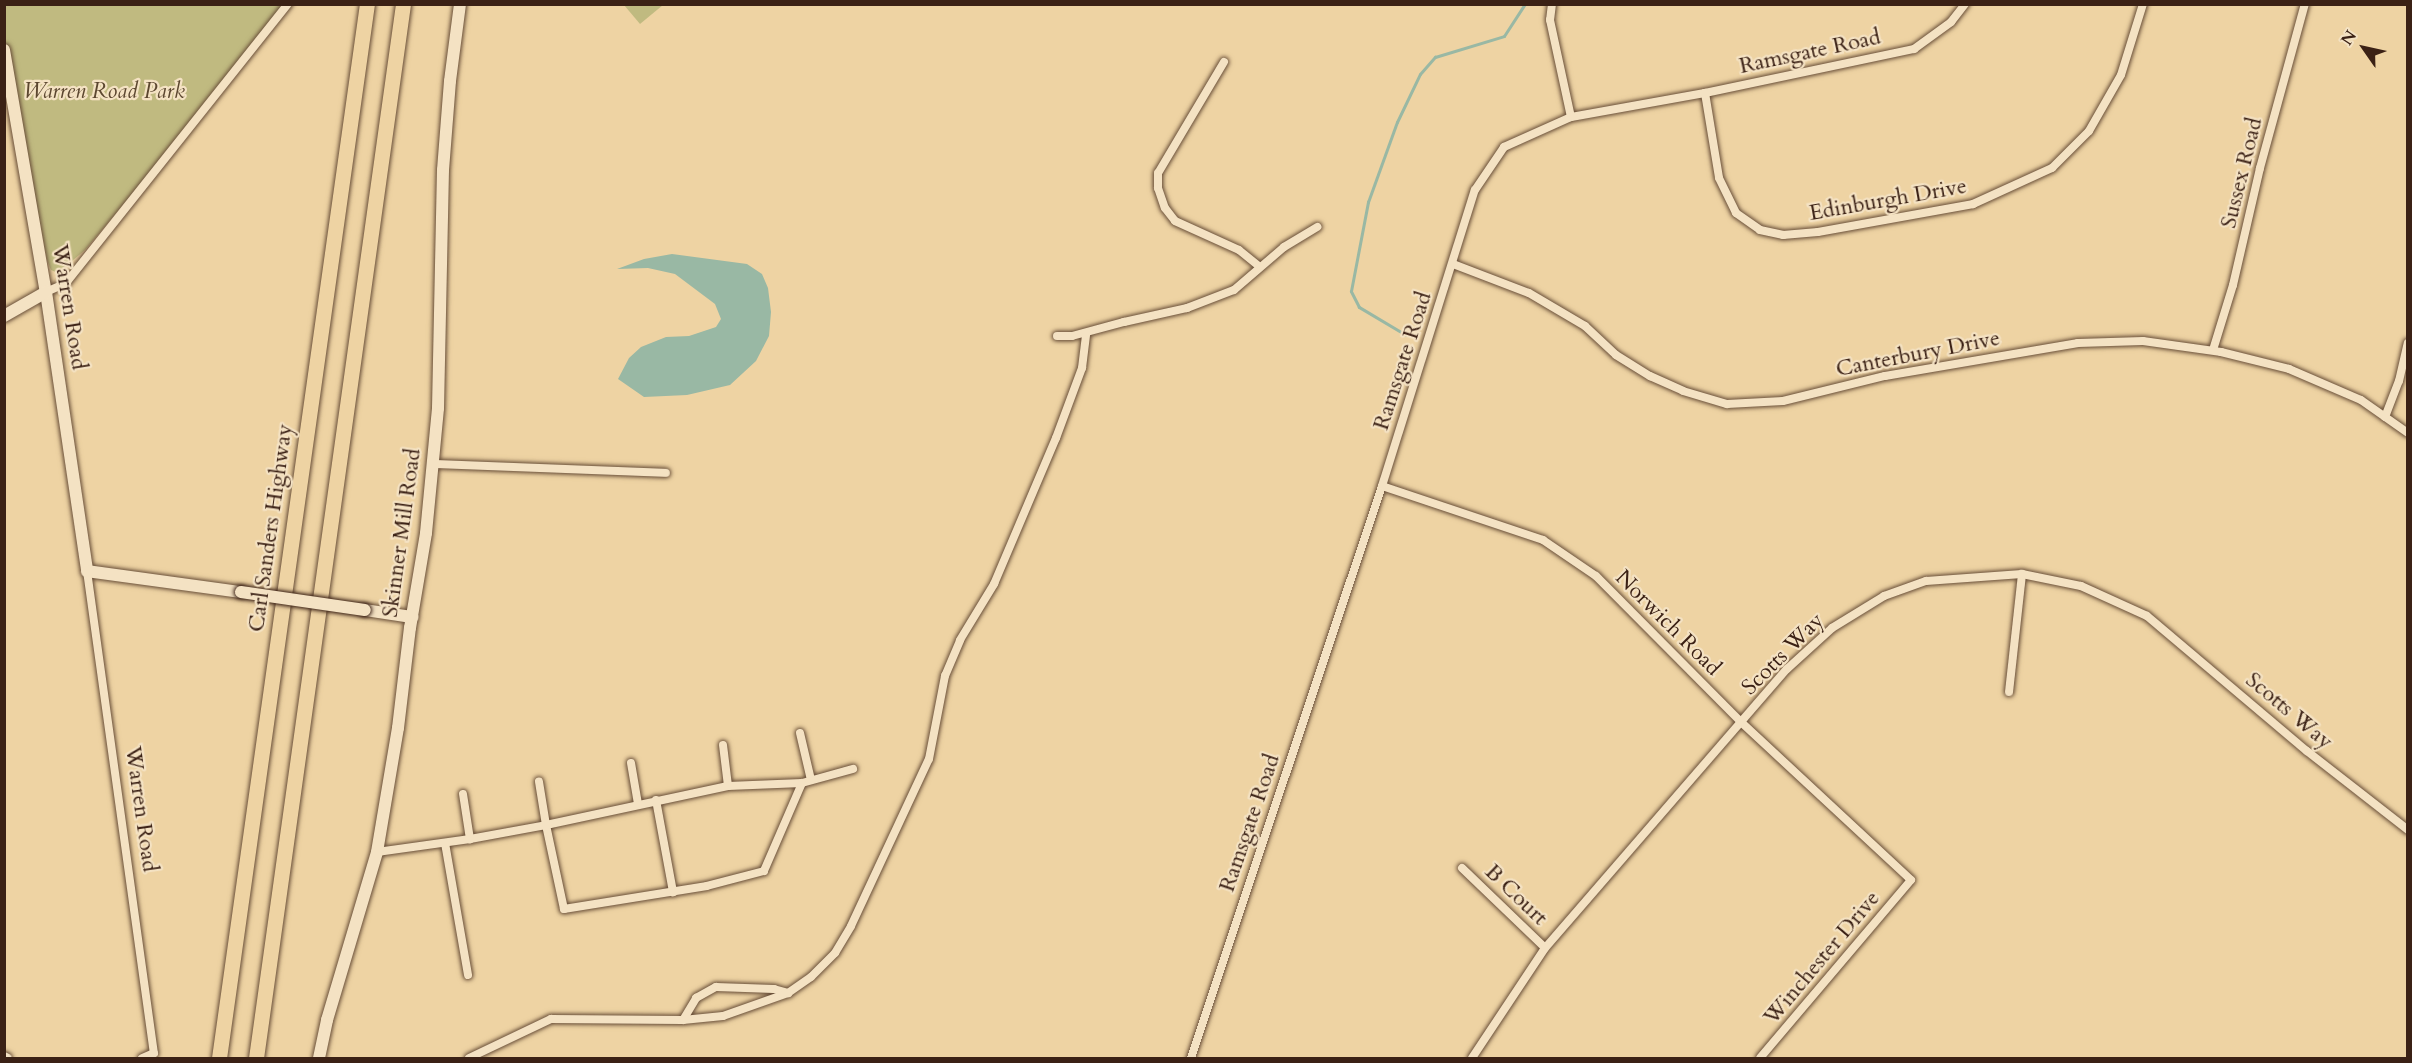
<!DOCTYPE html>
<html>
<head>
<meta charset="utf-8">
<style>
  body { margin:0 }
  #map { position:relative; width:2412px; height:1063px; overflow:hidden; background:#eed3a3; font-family:Cardo,serif }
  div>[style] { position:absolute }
  .green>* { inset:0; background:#c0ba80 }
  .water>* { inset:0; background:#99b8a4 }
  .stream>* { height:3px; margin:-1.5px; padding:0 1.5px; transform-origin:1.5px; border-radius:1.5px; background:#99b8a4 }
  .roads { filter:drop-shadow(0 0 2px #684e38) drop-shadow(0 0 2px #684e38) }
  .street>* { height:8px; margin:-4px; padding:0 4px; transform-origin:4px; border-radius:4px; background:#f4e2c3 }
  .secondary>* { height:12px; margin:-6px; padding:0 6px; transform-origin:6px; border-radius:6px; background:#f4e2c3 }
  .highway>* { height:15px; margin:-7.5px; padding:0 7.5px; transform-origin:7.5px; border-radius:7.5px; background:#eed3a3 }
  .bridges { filter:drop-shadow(0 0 2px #3b2115) drop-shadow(0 0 2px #3b2115) }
  .secondary-bridge>* { height:12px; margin:-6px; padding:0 6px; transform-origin:6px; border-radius:6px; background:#f4e2c3 }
  span { translate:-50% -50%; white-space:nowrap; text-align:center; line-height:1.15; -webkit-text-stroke:4.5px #f4e2c3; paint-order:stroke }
  .street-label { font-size:22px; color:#3b2115 }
  .park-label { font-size:22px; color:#5c4730; font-style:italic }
  .frame { position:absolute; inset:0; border:6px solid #3b2115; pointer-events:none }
  .north { position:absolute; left:2334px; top:18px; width:60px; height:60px; -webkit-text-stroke:4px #f4e2c3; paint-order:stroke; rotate:304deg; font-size:16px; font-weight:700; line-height:24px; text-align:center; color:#3b2115 }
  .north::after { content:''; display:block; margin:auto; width:21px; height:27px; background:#3b2115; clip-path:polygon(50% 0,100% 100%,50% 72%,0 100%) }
</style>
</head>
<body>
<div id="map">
  <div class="green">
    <div style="clip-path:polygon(4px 5px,288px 5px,284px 13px,85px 250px,58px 273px,51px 270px,47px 260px,5px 37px)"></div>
    <div style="clip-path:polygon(624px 5px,663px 5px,640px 24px)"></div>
  </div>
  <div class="water">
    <div style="clip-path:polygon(672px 254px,747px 264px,762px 274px,768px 288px,771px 312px,769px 336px,756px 361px,730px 385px,687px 395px,644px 397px,618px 379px,629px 358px,641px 347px,666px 337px,689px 336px,716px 327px,721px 319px,715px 304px,675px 274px,648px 268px,617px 269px,644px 259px)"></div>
  </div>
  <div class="stream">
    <div style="left:1406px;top:335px;width:55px;rotate:-149.2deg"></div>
    <div style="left:1359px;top:307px;width:18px;rotate:-117deg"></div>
    <div style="left:1351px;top:291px;width:91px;rotate:-79.2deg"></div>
    <div style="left:1368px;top:202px;width:85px;rotate:-70.1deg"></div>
    <div style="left:1397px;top:122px;width:53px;rotate:-64.4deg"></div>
    <div style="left:1420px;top:74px;width:23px;rotate:-49deg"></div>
    <div style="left:1435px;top:57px;width:72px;rotate:-16.9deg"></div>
    <div style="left:1504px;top:36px;width:38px;rotate:-57deg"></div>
  </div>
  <div class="roads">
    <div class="street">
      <div style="left:1552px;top:4px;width:16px;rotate:97deg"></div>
      <div style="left:1550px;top:20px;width:99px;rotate:77.8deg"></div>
      <div style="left:1224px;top:62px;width:129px;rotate:120.7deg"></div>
      <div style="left:1158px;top:173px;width:15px;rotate:90deg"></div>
      <div style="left:1158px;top:188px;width:21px;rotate:71deg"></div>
      <div style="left:1165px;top:208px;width:16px;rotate:52deg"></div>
      <div style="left:1175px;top:221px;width:70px;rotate:24.4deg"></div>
      <div style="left:1239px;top:250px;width:27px;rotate:39deg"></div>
      <div style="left:1705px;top:93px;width:86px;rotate:80.6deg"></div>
      <div style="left:1719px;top:178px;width:39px;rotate:64deg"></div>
      <div style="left:1736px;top:213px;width:29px;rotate:35deg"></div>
      <div style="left:1760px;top:230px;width:24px;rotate:12deg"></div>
      <div style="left:1783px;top:235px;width:35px;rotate:-5deg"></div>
      <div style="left:1818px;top:232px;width:158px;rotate:-10.2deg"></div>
      <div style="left:1973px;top:204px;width:87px;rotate:-24.5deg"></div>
      <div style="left:2052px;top:168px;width:52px;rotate:-45deg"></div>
      <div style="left:2089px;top:131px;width:64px;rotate:-60.3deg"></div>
      <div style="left:2121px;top:75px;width:74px;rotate:-72.8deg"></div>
      <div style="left:1453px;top:264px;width:81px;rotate:20.9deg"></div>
      <div style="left:1529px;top:293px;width:65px;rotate:30.5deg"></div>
      <div style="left:1585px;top:326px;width:42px;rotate:43.1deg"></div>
      <div style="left:1616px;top:355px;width:40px;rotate:32deg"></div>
      <div style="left:1650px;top:376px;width:36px;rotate:24deg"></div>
      <div style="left:1683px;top:391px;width:46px;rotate:16.5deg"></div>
      <div style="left:1727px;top:404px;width:56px;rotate:-3.1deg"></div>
      <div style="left:1783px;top:401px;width:105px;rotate:-13.8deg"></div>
      <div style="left:1885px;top:376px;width:196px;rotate:-9.7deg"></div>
      <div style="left:2078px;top:343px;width:65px;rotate:-1.8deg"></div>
      <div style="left:2143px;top:341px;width:79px;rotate:8deg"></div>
      <div style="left:2221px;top:352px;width:70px;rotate:14deg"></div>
      <div style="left:2289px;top:369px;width:78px;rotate:23.3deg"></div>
      <div style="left:2361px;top:400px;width:57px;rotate:35.1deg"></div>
      <div style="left:46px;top:292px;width:22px;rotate:-24deg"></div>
      <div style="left:66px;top:283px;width:357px;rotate:-51.5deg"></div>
      <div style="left:1057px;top:336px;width:15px"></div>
      <div style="left:1072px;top:336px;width:54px;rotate:-15.1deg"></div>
      <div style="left:1124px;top:322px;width:65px;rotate:-12.5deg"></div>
      <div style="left:1187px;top:308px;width:50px;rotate:-21deg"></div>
      <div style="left:1234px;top:290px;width:66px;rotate:-40.7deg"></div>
      <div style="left:1284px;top:247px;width:39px;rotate:-31deg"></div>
      <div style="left:2213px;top:350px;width:68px;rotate:-72.9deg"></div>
      <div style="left:2233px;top:285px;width:120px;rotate:-77deg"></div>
      <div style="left:2260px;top:168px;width:170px;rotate:-74.7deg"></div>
      <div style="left:2385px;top:417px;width:39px;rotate:-69deg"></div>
      <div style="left:2399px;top:381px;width:39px;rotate:-77deg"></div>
      <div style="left:433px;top:464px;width:233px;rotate:2.2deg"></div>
      <div style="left:1382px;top:486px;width:170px;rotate:18.5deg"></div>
      <div style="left:1543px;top:540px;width:64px;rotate:34.2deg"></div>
      <div style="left:1596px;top:576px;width:206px;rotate:45.2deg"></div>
      <div style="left:1741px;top:722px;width:232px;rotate:42.9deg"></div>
      <div style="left:1911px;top:880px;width:233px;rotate:130.3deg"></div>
      <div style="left:87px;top:571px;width:487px;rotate:82.1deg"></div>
      <div style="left:154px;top:1053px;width:13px;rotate:157deg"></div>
      <div style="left:2009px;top:692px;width:119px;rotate:-83.7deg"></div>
      <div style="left:800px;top:733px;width:48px;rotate:76.8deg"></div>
      <div style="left:723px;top:745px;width:41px;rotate:83deg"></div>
      <div style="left:631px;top:763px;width:42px;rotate:80.3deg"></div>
      <div style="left:802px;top:783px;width:53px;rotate:-15.4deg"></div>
      <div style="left:463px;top:794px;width:46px;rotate:81.2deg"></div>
      <div style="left:656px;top:800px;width:94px;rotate:79.5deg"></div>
      <div style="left:445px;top:843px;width:134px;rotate:80.1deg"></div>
      <div style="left:377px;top:852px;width:94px;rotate:-8deg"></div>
      <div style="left:470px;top:839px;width:77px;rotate:-10.4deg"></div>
      <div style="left:546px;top:825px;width:186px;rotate:-12.1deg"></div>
      <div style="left:728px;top:786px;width:74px;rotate:-2.3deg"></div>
      <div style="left:802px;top:783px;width:96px;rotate:113.4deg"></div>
      <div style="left:764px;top:871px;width:59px;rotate:165.3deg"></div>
      <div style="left:707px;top:886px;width:145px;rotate:170.9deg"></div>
      <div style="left:564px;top:909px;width:86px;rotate:-102.1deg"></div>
      <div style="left:546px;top:825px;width:44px;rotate:-99.2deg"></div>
      <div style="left:1462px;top:868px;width:115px;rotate:43.9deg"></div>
      <div style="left:683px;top:1020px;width:26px;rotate:-59deg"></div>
      <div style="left:696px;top:998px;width:23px;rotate:-29deg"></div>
      <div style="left:716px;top:987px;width:58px;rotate:2deg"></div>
      <div style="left:774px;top:989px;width:15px;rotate:16deg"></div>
      <div style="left:4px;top:1056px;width:4px;rotate:27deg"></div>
      <div style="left:469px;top:1058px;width:91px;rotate:-25.4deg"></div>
      <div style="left:551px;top:1019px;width:132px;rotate:0.4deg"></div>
      <div style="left:683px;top:1020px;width:40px;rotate:-5.7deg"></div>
      <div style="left:723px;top:1016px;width:69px;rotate:-19.5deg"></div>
      <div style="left:788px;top:993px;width:28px;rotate:-35deg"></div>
      <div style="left:811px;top:977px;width:34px;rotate:-45deg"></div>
      <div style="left:835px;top:953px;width:31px;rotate:-59deg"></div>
      <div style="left:851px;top:926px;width:184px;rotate:-65deg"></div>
      <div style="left:929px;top:759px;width:85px;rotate:-79.1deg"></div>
      <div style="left:945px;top:676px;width:39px;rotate:-67deg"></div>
      <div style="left:960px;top:640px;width:66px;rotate:-58.7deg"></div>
      <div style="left:994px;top:584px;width:159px;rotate:-67deg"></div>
      <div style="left:1056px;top:438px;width:75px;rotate:-69.6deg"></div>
      <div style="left:1082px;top:368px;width:35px;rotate:-83deg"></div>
      <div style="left:1191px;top:1058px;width:603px;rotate:-71.54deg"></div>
      <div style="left:1382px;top:486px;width:310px;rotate:-72.6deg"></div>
      <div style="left:1475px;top:190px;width:52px;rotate:-56deg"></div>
      <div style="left:1504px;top:147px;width:73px;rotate:-24.1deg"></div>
      <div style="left:1571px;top:117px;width:136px;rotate:-10.2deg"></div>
      <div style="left:1705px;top:93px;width:214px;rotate:-11.9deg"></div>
      <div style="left:1914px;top:49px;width:46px;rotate:-36.1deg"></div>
      <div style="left:1951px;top:22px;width:23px;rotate:-52deg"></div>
      <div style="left:1472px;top:1058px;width:132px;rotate:-56.4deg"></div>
      <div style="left:1545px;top:948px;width:369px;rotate:-49.1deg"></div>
      <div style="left:1787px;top:669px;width:61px;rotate:-42.3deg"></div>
      <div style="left:1832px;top:628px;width:61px;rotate:-31.6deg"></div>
      <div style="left:1884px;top:596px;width:45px;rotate:-19.7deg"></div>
      <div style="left:1926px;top:581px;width:96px;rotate:-4.2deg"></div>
      <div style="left:2022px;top:574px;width:60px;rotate:11.5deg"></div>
      <div style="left:2081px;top:586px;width:72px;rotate:24.4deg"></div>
      <div style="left:2147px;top:616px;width:209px;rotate:40.2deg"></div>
      <div style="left:2307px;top:751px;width:128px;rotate:38deg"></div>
    </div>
    <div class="secondary">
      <div style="left:4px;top:50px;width:246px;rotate:80.2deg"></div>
      <div style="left:46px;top:292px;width:282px;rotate:81.6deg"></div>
      <div style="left:87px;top:571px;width:155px;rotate:7.8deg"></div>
      <div style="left:4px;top:316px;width:48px;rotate:-29.7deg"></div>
      <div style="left:365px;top:610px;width:48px;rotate:8.5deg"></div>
      <div style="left:319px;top:1058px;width:39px;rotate:-78deg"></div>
      <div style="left:327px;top:1020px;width:175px;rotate:-73.4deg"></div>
      <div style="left:377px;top:852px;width:126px;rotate:-80.4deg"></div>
      <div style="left:398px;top:728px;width:101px;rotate:-83.2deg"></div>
      <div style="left:410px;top:628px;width:96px;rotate:-80.4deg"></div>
      <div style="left:426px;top:533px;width:126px;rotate:-84.5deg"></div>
      <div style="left:438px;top:408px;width:238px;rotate:-88.8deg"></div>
      <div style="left:443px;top:170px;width:89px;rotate:-85.5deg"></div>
      <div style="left:450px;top:81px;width:78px;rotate:-82.6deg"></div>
    </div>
    <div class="highway">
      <div style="left:219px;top:1058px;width:1064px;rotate:-82.01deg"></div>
      <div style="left:256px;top:1058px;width:1064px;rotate:-82.06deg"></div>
    </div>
  </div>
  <div class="bridges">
    <div class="secondary-bridge">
      <div style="left:241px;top:592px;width:125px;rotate:8.3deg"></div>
    </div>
  </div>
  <div class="street-label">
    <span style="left:1810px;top:52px;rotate:-12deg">Ramsgate Road</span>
    <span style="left:2242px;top:173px;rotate:-76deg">Sussex Road</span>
    <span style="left:1888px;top:200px;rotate:-10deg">Edinburgh Drive</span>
    <span style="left:69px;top:307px;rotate:81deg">Warren Road</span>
    <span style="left:1918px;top:354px;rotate:-11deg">Canterbury Drive</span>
    <span style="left:1403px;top:361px;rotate:-72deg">Ramsgate Road</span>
    <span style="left:271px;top:528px;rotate:-82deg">Carl Sanders Highway</span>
    <span style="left:402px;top:533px;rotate:-82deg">Skinner Mill Road</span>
    <span style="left:1668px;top:623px;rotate:45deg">Norwich Road</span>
    <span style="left:1783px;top:654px;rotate:-45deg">Scotts Way</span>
    <span style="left:2289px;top:711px;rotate:40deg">Scotts Way</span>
    <span style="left:141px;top:809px;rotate:82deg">Warren Road</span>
    <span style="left:1250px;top:823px;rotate:-71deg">Ramsgate Road</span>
    <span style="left:1516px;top:895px;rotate:44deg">B Court</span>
    <span style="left:1822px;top:958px;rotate:-50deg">Winchester Drive</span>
  </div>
  <div class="park-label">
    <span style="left:104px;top:92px">Warren Road Park</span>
  </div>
  <div class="frame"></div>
  <div class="north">N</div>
</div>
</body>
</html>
